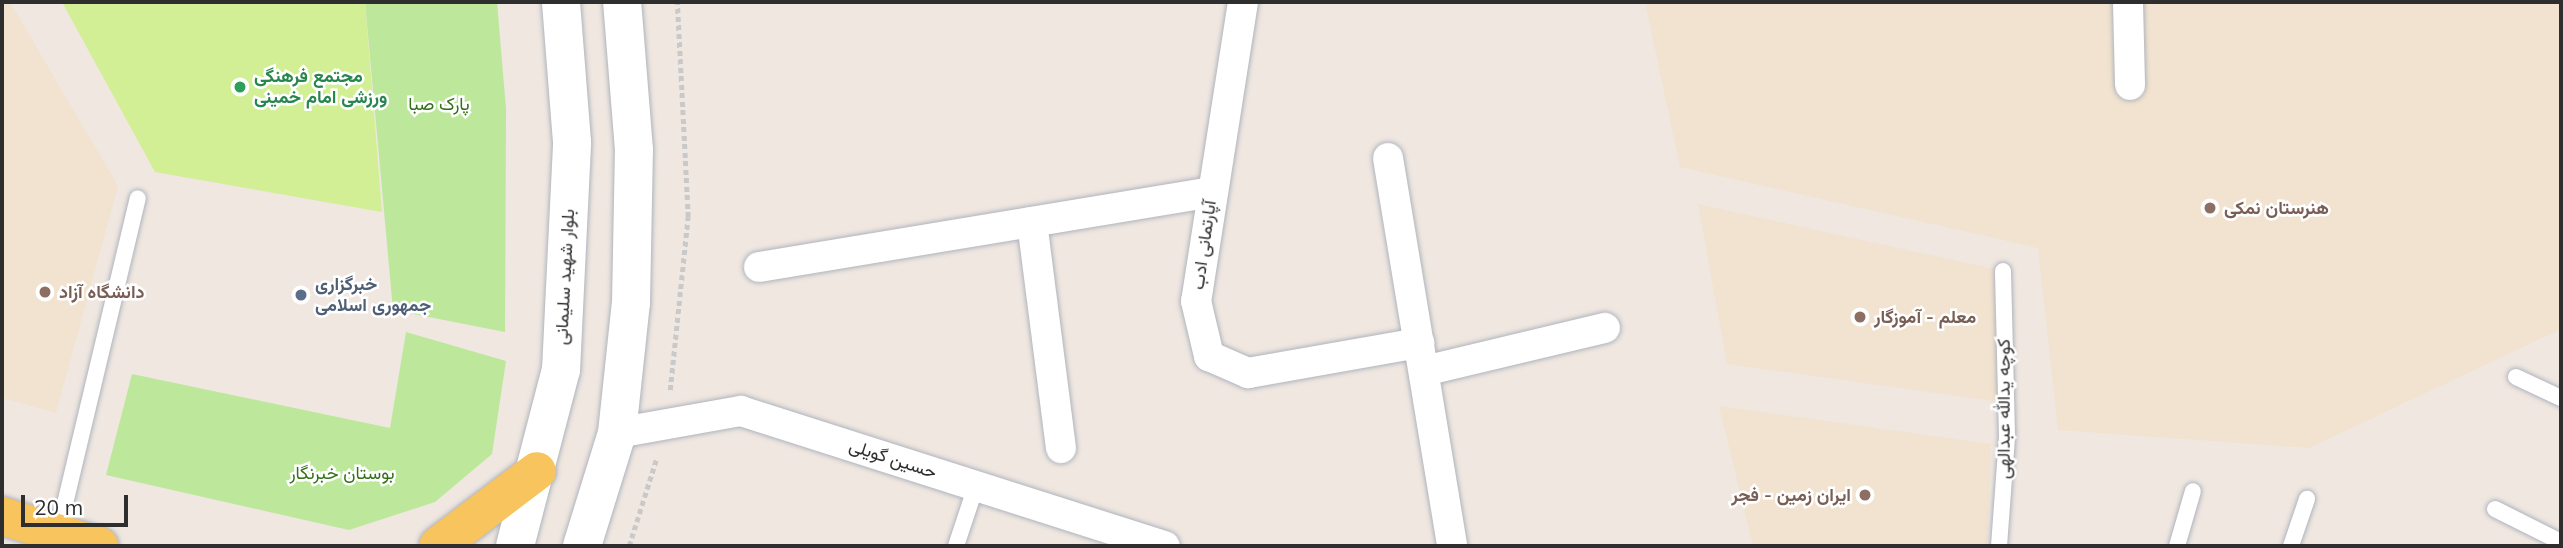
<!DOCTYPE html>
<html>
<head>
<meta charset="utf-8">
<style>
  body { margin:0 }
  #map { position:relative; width:2563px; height:548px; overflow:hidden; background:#efe7e0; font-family:Mulish,Vazirmatn,sans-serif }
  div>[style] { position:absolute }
  .education>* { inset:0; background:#f1e3cf }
  .green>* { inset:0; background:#bde89b }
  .pitch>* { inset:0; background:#d2ef96 }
  .path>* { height:4.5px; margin-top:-2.25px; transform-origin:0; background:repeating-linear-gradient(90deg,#c9c9c9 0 5px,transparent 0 8.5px) }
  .roads { filter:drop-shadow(0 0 2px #b0b4be) drop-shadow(0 0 2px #b0b4be) }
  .service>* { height:16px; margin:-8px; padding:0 8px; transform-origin:8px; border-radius:8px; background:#fff }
  .minor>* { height:30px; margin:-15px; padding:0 15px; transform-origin:15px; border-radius:15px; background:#fff }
  .secondary>* { height:38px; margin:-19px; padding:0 19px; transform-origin:19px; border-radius:19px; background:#fff }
  .primary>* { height:38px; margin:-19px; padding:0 19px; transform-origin:19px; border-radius:19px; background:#f7c45d }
  .dots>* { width:19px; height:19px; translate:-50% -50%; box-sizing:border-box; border:4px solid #fff; border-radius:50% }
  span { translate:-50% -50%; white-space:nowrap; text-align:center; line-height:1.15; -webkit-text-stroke:5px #fff; paint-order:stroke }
  .leisure-label { font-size:18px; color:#27864d; font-weight:700 }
  .left { translate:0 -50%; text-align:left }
  .park-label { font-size:18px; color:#337118 }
  .education-label { font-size:18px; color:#785e54; font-weight:700 }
  .right { translate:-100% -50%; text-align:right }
  .street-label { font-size:18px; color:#2e2e2e }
  .service-label { font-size:18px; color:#4e5e75; font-weight:700 }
  .frame { position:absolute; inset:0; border:4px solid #2e2e2e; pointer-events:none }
  .scale { position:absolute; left:21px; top:495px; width:107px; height:32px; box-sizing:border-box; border:4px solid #2e2e2e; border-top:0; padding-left:9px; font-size:21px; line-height:24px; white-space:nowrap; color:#2e2e2e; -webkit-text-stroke:5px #fff; paint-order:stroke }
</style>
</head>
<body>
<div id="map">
  <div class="education">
    <div style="clip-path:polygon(2px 2px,10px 2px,118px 186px,56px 413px,2px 398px)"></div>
    <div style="clip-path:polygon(1645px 2px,2561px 2px,2561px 329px,2309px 448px,2058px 430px,2038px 248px,1680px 167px)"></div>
    <div style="clip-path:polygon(1698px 204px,2003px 271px,2000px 402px,1727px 364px)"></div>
    <div style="clip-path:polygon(1719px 406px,1991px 444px,1987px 546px,1753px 546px)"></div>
  </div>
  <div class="green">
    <div style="clip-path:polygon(365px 2px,497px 2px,506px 109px,505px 332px,393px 310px)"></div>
    <div style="clip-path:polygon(406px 332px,506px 361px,492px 454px,435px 502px,349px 530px,106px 475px,132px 374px,390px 428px)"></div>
  </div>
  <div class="pitch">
    <div style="clip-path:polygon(62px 2px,365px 2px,382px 212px,155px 172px)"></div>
  </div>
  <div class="path">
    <div style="left:670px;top:390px;width:174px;rotate:-84.1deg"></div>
    <div style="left:688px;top:217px;width:215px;rotate:-92.9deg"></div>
    <div style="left:629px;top:546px;width:90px;rotate:-72.6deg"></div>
  </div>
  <div class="roads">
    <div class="service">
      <div style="left:2516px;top:377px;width:50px;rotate:25deg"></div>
      <div style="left:2495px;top:509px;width:74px;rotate:26.6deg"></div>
      <div style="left:58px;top:533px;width:344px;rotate:-76.6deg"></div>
      <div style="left:956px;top:546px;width:63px;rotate:-71.6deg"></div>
      <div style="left:1999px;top:546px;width:110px;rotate:-85.8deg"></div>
      <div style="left:2007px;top:436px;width:165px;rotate:-91.4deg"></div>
      <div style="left:2177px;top:546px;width:57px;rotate:-73.8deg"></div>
      <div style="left:2291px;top:546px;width:50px;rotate:-71.2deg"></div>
    </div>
    <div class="minor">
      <div style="left:1243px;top:2px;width:303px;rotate:98.9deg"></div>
      <div style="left:1196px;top:301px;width:57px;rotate:76.7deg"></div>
      <div style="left:1209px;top:356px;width:43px;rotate:23.6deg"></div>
      <div style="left:1248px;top:373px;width:174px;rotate:-10deg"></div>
      <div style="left:2128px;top:2px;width:83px;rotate:88.6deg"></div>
      <div style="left:1388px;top:158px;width:393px;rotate:80.6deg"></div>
      <div style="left:1032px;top:222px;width:228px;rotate:82.7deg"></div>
      <div style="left:759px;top:267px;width:459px;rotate:-9.4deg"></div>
      <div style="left:1424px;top:371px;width:186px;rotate:-13.4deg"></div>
      <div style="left:617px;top:433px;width:126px;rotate:-10.1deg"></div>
      <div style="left:741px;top:411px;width:445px;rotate:17.7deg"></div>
    </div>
    <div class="secondary">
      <div style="left:515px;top:546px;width:182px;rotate:-75.4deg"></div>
      <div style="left:561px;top:370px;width:228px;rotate:-87.2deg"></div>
      <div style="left:572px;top:142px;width:140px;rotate:-94.5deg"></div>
      <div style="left:582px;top:546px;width:118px;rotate:-72.8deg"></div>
      <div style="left:617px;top:433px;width:131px;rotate:-83.9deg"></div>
      <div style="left:631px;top:303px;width:153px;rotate:-88.9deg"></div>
      <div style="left:634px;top:150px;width:148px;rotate:-94.6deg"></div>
    </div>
    <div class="primary">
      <div style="left:2px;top:516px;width:102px;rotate:17.2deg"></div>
      <div style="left:438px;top:546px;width:124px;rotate:-37.1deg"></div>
    </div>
  </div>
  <div class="dots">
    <div style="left:240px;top:87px;background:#2e9e5b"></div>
    <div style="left:2210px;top:208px;background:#8d6e63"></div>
    <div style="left:45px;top:292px;background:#8d6e63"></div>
    <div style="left:301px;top:295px;background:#5c6f8a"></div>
    <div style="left:1860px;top:317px;background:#8d6e63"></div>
    <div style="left:1865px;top:495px;background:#8d6e63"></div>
  </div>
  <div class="leisure-label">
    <span class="left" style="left:254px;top:87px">مجتمع فرهنگی<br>ورزشی امام خمینی</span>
  </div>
  <div class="park-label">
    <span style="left:439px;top:104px">پارک صبا</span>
    <span style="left:342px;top:473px">بوستان خبرنگار</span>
  </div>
  <div class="education-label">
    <span class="left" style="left:2224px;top:208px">هنرستان نمکی</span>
    <span class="left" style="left:59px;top:292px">دانشگاه آزاد</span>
    <span class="left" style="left:1874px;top:317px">معلم - آموزگار</span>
    <span class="right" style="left:1851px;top:495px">ایران زمین - فجر</span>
  </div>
  <div class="street-label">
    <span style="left:1204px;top:245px;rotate:-82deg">آپارتمانی ادب</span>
    <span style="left:565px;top:277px;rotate:-87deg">بلوار شهید سلیمانی</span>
    <span style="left:2004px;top:409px;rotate:-90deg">کوچه یدالله عبدالهی</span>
    <span style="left:893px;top:459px;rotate:18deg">حسین گویلی</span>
  </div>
  <div class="service-label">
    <span class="left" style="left:315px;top:295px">خبرگزاری<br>جمهوری اسلامی</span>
  </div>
  <div class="frame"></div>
  <div class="scale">20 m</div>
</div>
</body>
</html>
